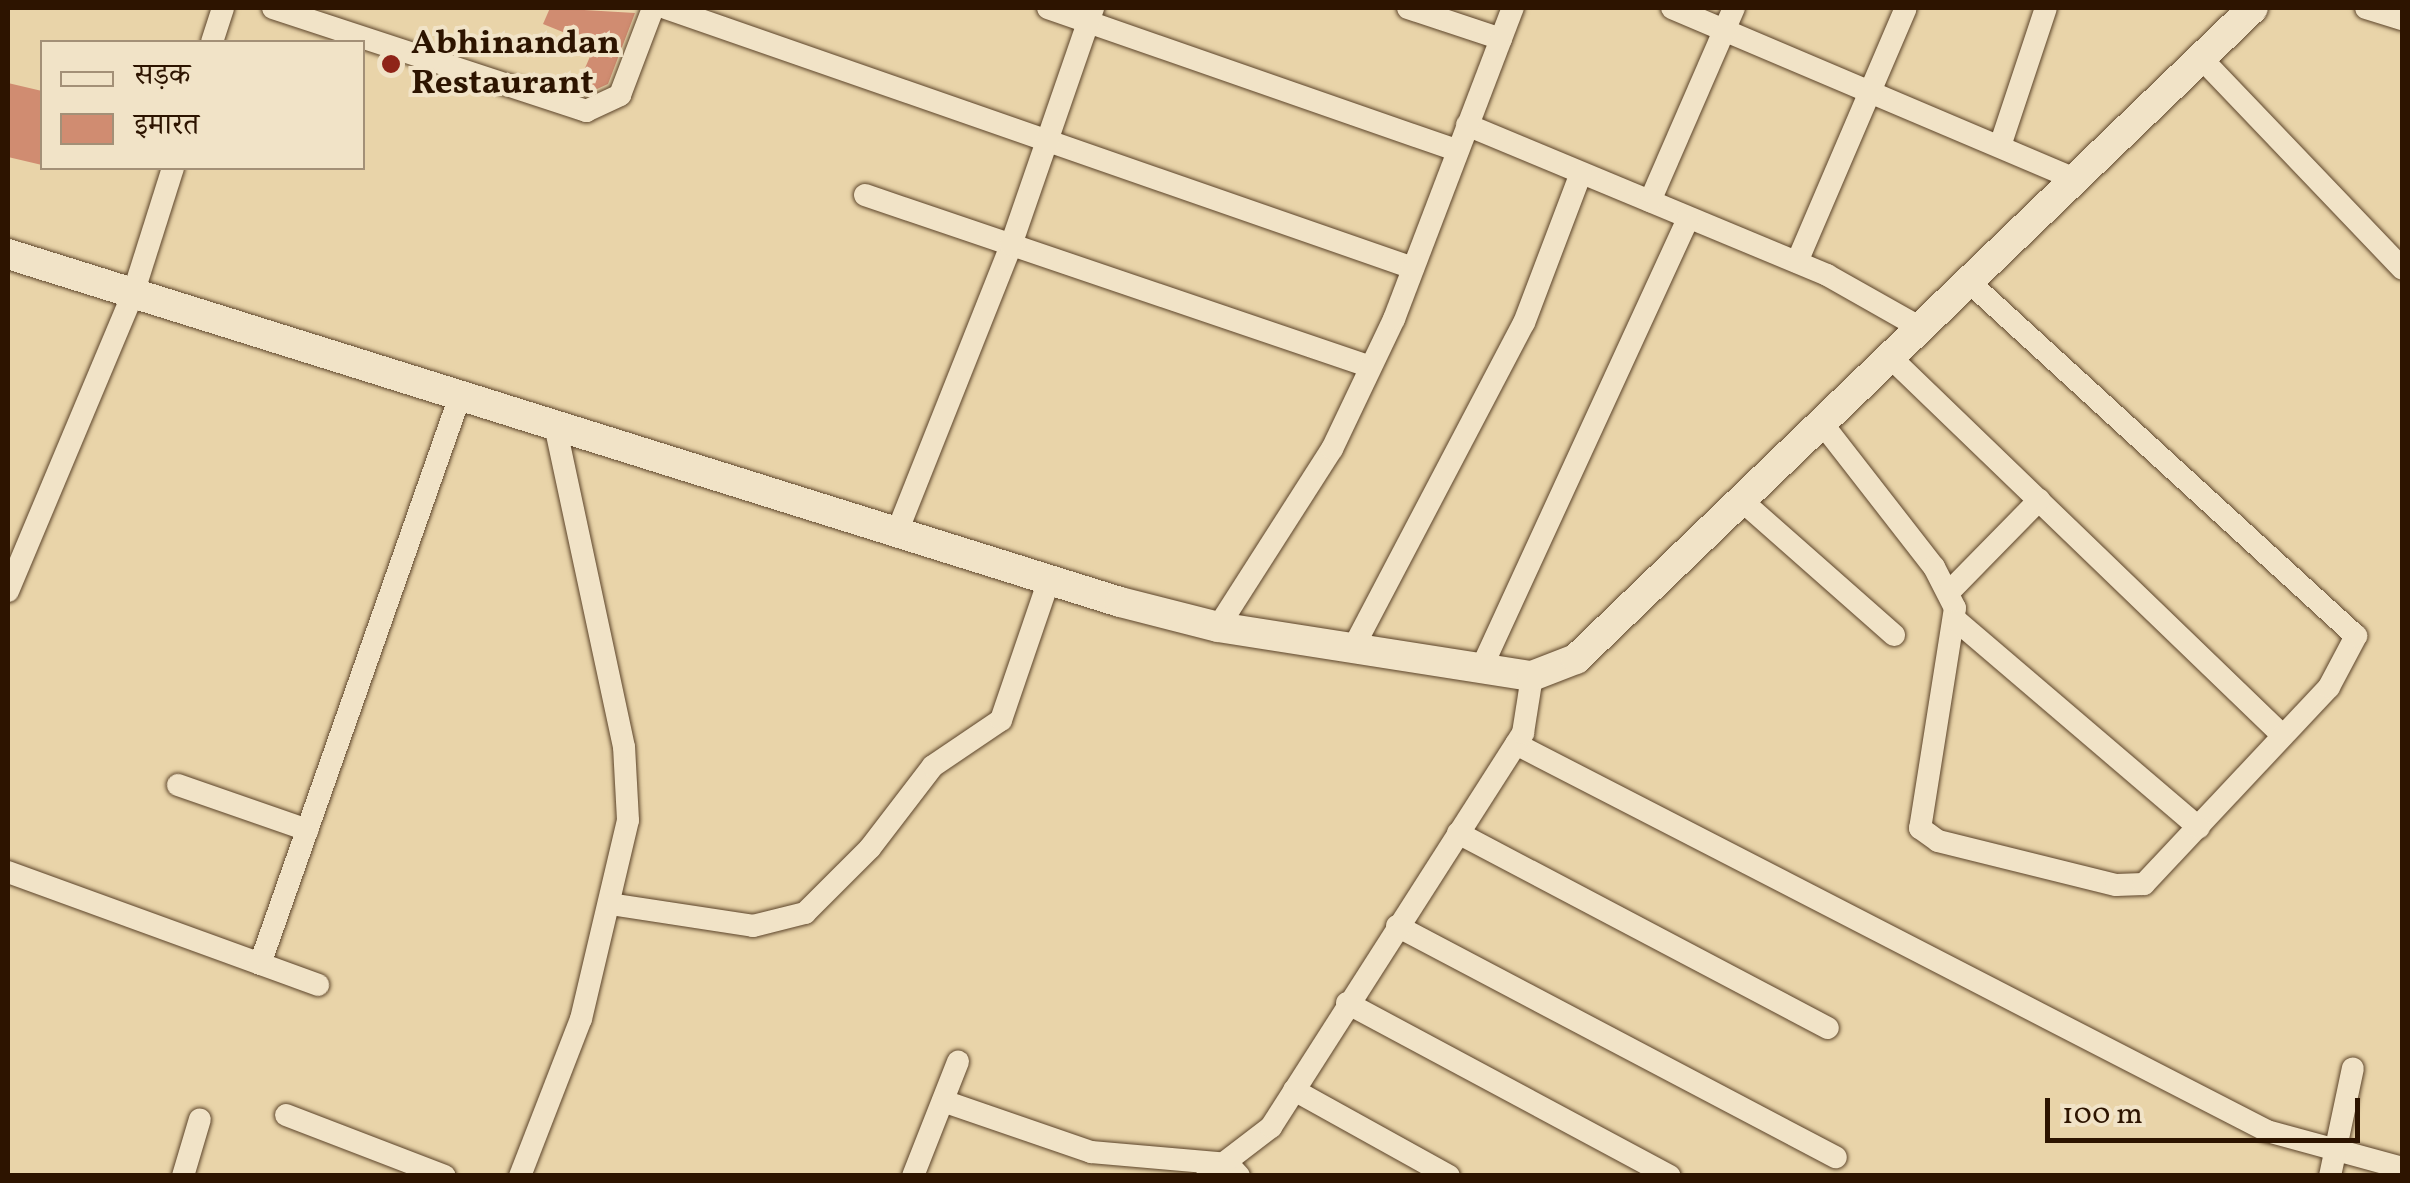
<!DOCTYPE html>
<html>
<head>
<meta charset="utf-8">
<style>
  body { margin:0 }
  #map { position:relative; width:2410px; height:1183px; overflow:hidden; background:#e9d4a9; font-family:Vollkorn,"Noto Serif Devanagari",serif }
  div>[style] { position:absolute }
  .building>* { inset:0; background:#d08c71 }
  .roads { filter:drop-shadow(0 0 2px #5c442a) drop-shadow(0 0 2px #5c442a) }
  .minor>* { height:22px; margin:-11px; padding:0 11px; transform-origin:11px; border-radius:11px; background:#f1e3c7 }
  .tertiary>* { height:30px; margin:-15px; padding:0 15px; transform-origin:15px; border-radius:15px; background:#f1e3c7 }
  .dots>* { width:28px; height:28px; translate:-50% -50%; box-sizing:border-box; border:5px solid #f1e3c7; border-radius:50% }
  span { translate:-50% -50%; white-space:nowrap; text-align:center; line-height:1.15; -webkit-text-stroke:8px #f1e3c7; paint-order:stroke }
  .poi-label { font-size:35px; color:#2d1400; font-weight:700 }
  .left { translate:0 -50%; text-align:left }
  .frame { position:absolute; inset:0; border:10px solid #2d1400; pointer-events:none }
  .legend { position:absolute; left:40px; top:40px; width:325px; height:130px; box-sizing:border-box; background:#f1e3c7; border:2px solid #a39077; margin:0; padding:12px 18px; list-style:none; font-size:30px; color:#2d1400 }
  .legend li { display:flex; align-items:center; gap:20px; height:50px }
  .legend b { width:50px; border:2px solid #a39077 }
  .scale { position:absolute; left:2045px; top:1098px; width:315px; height:45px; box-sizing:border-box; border:5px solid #2d1400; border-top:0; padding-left:12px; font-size:30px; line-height:35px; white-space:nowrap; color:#2d1400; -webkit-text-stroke:8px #f1e3c7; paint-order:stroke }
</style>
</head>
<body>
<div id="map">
  <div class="building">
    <div style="clip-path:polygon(550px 8px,635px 13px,608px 84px,597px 89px,579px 82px,595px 45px,543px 24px)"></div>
    <div style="clip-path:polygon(8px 83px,42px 91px,42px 165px,8px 157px)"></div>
  </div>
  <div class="roads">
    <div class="minor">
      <div style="left:273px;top:8px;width:330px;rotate:18.2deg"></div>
      <div style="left:586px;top:111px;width:38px;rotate:-25deg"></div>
      <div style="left:620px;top:95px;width:93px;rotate:-69.2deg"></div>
      <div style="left:666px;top:8px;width:791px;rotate:19.19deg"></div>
      <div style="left:1048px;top:8px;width:434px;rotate:19.2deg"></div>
      <div style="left:1408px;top:8px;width:98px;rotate:18.4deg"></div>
      <div style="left:1672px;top:8px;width:438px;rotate:23deg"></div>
      <div style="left:2366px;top:8px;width:38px;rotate:17deg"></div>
      <div style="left:212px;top:42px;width:36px;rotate:-72deg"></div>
      <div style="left:2201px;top:58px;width:291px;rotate:46.3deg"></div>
      <div style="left:1467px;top:125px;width:390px;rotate:22.6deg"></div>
      <div style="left:1827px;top:275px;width:106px;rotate:29.5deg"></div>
      <div style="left:2000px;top:146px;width:145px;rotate:-71.6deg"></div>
      <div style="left:865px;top:195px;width:534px;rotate:18.77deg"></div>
      <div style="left:1650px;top:201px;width:210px;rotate:-66.5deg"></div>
      <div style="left:1797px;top:262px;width:276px;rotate:-66.8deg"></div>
      <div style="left:1889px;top:356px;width:547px;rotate:43.96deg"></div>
      <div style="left:1821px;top:422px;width:184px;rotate:52.1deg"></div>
      <div style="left:1934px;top:567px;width:46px;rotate:62.9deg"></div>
      <div style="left:1955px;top:608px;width:223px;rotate:99deg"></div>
      <div style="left:1920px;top:828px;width:22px;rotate:36deg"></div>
      <div style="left:1938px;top:841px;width:183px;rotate:13.9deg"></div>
      <div style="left:2116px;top:885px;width:28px;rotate:-2deg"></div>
      <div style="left:2144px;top:884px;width:270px;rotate:-46.8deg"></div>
      <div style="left:2329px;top:687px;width:58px;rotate:-62.1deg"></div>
      <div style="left:2356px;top:636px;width:526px;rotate:-137.54deg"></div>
      <div style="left:1741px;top:500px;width:204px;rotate:41.4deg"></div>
      <div style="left:897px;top:532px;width:309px;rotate:-68.3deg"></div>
      <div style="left:1011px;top:245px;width:251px;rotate:-70.9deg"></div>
      <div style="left:8px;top:591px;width:322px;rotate:-67.2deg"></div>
      <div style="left:133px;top:294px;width:132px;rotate:-72.4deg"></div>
      <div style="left:1949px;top:592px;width:129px;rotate:-45.6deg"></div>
      <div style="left:1957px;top:621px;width:318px;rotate:40.5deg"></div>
      <div style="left:1218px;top:627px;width:211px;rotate:-57.4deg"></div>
      <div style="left:1332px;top:449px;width:144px;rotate:-64.5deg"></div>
      <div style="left:1394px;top:319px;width:333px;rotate:-69.1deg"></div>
      <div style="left:1352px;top:650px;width:369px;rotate:-62.3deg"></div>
      <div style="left:1524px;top:323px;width:160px;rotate:-69.2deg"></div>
      <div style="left:1480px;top:671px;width:498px;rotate:-65.3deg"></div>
      <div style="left:1516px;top:744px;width:845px;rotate:27.26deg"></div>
      <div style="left:2267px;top:1131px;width:140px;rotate:15.3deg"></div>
      <div style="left:178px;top:785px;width:137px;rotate:19.2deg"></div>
      <div style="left:1458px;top:833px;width:418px;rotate:27.8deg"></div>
      <div style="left:8px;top:872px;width:330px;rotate:20deg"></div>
      <div style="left:610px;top:904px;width:145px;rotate:8.7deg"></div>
      <div style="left:753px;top:926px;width:54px;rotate:-14deg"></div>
      <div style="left:805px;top:913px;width:92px;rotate:-45deg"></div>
      <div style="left:870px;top:848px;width:103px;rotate:-52.5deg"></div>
      <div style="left:933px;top:766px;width:82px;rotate:-34.1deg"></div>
      <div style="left:1001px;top:720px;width:148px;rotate:-71.1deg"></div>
      <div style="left:1397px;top:926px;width:496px;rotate:27.8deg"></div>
      <div style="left:260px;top:964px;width:602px;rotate:-70.6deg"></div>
      <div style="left:1347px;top:1003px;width:366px;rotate:28.2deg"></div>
      <div style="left:1294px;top:1090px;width:177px;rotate:29deg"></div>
      <div style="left:943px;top:1101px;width:157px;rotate:19deg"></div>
      <div style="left:1091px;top:1152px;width:138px;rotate:5deg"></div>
      <div style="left:1228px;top:1164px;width:16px;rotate:47deg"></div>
      <div style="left:286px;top:1115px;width:170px;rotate:21deg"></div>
      <div style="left:183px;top:1176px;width:59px;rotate:-73.4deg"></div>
      <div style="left:520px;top:1176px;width:168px;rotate:-68.8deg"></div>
      <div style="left:581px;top:1019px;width:204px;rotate:-76.7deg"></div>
      <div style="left:628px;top:820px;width:73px;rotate:-93.1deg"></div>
      <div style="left:624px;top:747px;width:328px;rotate:-102.1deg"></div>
      <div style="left:913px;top:1176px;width:123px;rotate:-68.5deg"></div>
      <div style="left:1207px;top:1176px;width:81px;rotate:-37.4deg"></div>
      <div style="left:1271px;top:1127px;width:468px;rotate:-57.4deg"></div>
      <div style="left:1523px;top:733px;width:58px;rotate:-81deg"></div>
      <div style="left:2330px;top:1176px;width:110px;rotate:-78deg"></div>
    </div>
    <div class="tertiary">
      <div style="left:8px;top:254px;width:1165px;rotate:17.38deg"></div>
      <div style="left:1120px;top:602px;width:101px;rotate:14.3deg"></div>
      <div style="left:1218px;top:627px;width:318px;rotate:8.9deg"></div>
      <div style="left:1532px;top:676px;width:47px;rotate:-21.1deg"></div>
      <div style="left:1576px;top:659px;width:939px;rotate:-43.88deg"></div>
    </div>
  </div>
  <div class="dots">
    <div style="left:391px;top:64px;background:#8f2418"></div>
  </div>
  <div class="poi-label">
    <span class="left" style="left:411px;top:64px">Abhinandan<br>Restaurant</span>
  </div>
  <div class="frame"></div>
  <ul class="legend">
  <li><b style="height:12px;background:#f1e3c7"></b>सड़क</li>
  <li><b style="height:28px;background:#d08c71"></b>इमारत</li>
  </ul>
  <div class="scale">100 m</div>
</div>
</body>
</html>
